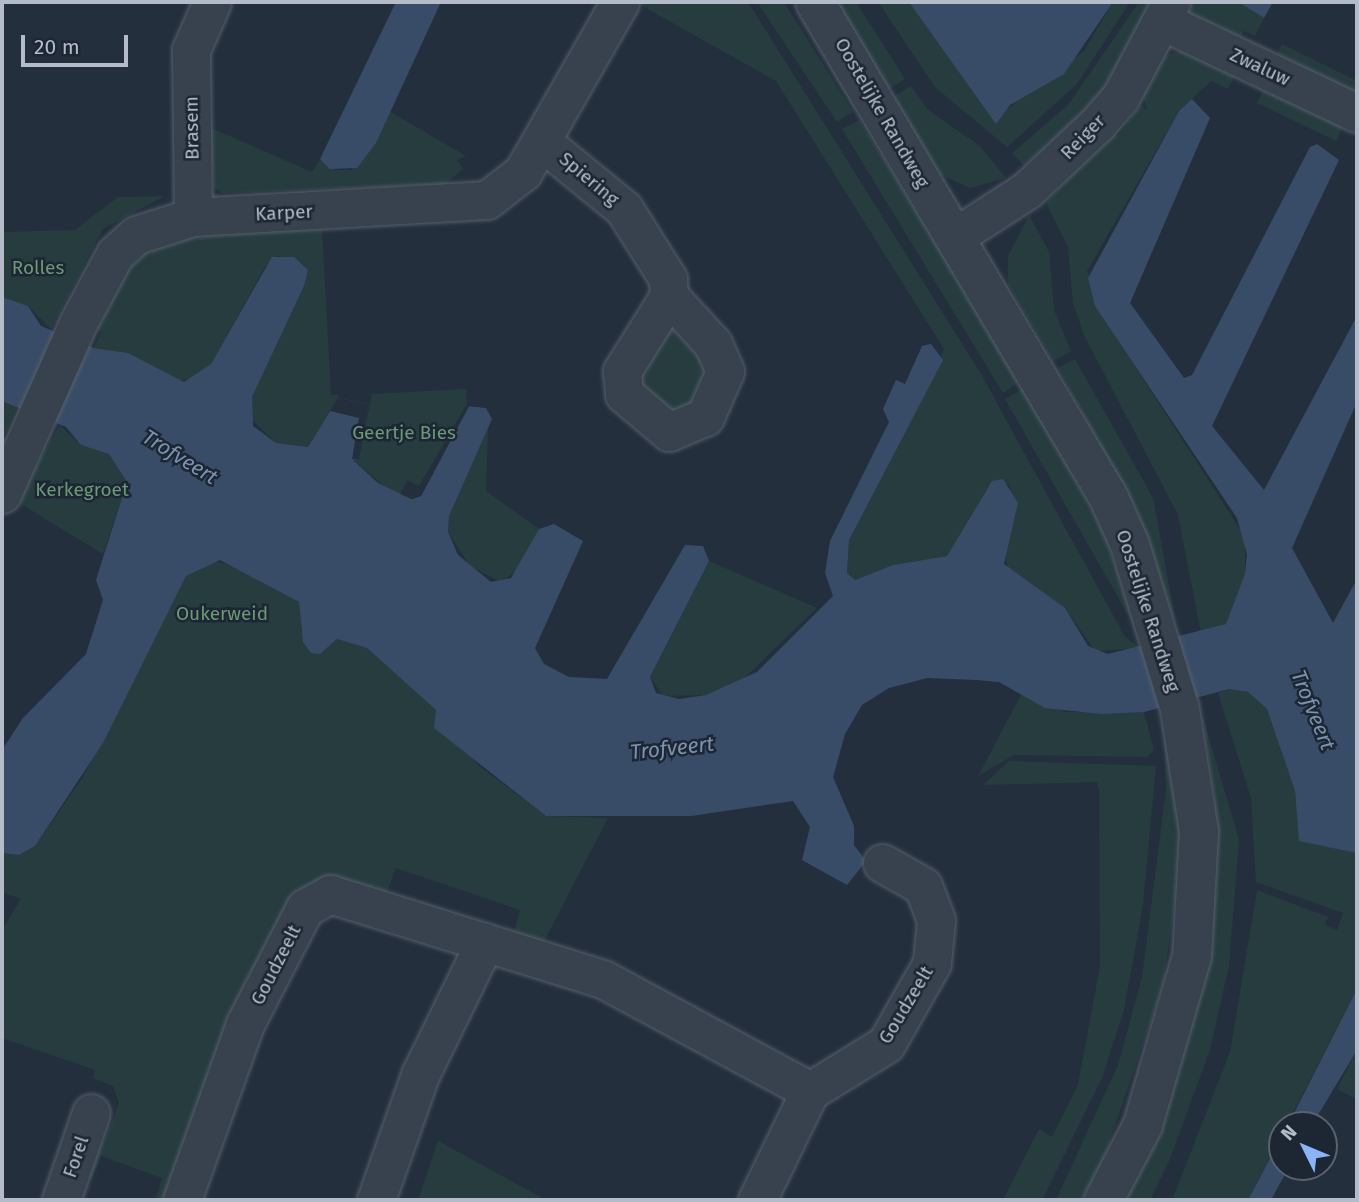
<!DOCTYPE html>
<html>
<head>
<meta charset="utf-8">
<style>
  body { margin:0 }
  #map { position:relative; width:1359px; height:1202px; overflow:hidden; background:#242f3e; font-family:"Fira Sans",sans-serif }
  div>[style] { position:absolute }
  .green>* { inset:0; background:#263c3f }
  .water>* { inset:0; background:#394c67 }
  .pier>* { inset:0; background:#242f3e }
  .roads { filter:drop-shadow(0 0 2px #565f6c) drop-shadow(0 0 2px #565f6c) }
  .minor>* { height:37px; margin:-18.5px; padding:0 18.5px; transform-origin:18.5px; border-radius:18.5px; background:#38414e }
  .tertiary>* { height:38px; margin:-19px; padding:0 19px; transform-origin:19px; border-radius:19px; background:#38414e }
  span { translate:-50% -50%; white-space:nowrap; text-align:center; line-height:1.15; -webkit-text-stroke:5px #1d2633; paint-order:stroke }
  .street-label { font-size:19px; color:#b4bcc9 }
  .park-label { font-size:19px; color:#6b9a76 }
  .water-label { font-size:21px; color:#7c92b1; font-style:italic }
  .frame { position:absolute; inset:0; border:4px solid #b4bcc9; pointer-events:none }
  .north { position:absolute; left:1268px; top:1111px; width:70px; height:70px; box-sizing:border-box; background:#1d2633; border:2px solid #59626f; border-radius:50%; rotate:313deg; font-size:19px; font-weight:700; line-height:28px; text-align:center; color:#b4bcc9 }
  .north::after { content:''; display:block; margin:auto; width:24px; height:32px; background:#8ab4f8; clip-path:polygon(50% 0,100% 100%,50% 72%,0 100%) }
  .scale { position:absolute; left:21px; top:35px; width:107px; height:32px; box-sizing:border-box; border:4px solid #b4bcc9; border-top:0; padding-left:9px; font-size:21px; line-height:24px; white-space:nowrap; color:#b4bcc9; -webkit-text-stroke:5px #1d2633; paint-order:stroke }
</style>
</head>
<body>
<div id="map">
  <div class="green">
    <div style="clip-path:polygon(748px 2px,981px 374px,1125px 637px,1140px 648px,1095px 651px,1065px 608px,1008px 569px,1004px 548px,1016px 515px,1009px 484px,988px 487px,947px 556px,893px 565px,855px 580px,847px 573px,849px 540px,944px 349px,776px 81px,637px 3px)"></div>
    <div style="clip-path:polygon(757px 2px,784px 2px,853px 112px,837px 122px)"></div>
    <div style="clip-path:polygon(829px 2px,856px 2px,905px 79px,885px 91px)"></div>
    <div style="clip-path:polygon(878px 2px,909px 2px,999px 115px,1084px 51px,1113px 2px,1130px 2px,1077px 84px,1007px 147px,935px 87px)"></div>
    <div style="clip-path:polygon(1139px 2px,1157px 2px,1096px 104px,1024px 166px,1012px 153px,1068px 105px)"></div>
    <div style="clip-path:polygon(1191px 2px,1238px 2px,1264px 18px,1255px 36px,1244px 31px,1237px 45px,1191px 16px)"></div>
    <div style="clip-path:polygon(1282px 44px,1357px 81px,1357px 103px,1272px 63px)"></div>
    <div style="clip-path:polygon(1185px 49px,1238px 70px,1228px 89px,1211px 81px,1179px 111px,1087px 271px,1118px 340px,1245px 537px,1245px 574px,1235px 610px,1226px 624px,1201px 633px,1178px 515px,1084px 335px,1073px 303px,1068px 247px,1046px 203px,1107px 136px,1119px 135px,1141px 105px,1147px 110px,1141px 88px,1163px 57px)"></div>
    <div style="clip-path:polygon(1267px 83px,1346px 121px,1336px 141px,1257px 103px)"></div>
    <div style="clip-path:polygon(911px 86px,928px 110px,980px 146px,1006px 178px,970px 188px,937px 173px,890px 99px)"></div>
    <div style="clip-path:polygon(389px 111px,466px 156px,457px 160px,463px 169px,445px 184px,222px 193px,214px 187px,213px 166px,203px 166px,202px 124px,312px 172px,320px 159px,335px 170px,352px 170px,376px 143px)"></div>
    <div style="clip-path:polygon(859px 120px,1021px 380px,1003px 393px,842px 129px)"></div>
    <div style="clip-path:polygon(165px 196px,103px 229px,51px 329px,28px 306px,2px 297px,2px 232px,75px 230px,118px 197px)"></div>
    <div style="clip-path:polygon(1029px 215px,1049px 252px,1054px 310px,1071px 351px,1053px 361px,1008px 284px,1008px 256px)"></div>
    <div style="clip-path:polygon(322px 228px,331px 395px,339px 395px,308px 447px,276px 443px,250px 418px,252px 397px,304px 286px,280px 255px,265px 267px,211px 364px,194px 379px,175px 381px,128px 353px,94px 348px,101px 332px,95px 329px,129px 259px,167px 237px)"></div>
    <div style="clip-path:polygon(665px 329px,684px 331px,710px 375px,685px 418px,644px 402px,635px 372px)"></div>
    <div style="clip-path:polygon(1075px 359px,1153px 498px,1176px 623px,1125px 491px,1058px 368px)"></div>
    <div style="clip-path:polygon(1024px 388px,1103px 529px,1138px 632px,1005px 399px)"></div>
    <div style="clip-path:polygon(466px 389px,467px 404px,419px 486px,407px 480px,400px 494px,389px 490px,352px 459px,359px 460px,372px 394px)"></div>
    <div style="clip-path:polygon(8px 399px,18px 404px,2px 441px,2px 401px)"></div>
    <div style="clip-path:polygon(60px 425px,76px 441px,109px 454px,127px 482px,103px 554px,16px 501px)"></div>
    <div style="clip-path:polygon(488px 427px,486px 491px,539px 529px,520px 568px,501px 582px,470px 566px,448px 532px,449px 516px)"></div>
    <div style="clip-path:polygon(211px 560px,247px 570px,299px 602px,302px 633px,320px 654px,337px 639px,367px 648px,436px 710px,478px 765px,546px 816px,608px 818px,541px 947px,513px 938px,520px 910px,396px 868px,386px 895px,327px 883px,168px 1200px,155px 1200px,162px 1178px,101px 1156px,91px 1180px,85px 1177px,91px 1149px,104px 1142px,119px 1103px,113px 1086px,93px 1078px,95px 1070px,2px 1038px,2px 930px,21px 899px,2px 892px,2px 853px,19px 855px,35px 846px,83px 777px,186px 576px)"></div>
    <div style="clip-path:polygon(709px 561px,817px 608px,740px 682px,706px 695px,663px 696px,650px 677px)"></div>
    <div style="clip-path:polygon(1228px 689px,1248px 692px,1267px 709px,1295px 791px,1299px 836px,1357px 853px,1357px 989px,1248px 1200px,1172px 1200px,1230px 1052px,1257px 890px,1328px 917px,1325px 925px,1337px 930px,1343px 913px,1256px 882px,1251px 798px,1218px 693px)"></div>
    <div style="clip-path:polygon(1022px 693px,1065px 712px,1144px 712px,1154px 750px,1147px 757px,1014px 755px,978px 776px)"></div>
    <div style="clip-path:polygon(1202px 714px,1239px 840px,1229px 966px,1210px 1050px,1170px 1159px,1150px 1200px,1122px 1200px,1214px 895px,1215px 800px)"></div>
    <div style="clip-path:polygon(1164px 724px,1180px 801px,1180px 866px,1163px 985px,1102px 1164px,1081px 1200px,1056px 1200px,1118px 1065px,1142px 977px,1166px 790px)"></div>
    <div style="clip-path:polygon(1009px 761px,1156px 766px,1143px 905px,1124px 1010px,1102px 1078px,1042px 1200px,1003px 1200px,1039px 1129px,1052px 1137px,1078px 1085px,1100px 966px,1099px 789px,1097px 782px,983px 785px)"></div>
    <div style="clip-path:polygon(1357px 1050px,1357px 1099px,1337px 1089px)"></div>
    <div style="clip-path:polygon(438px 1141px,546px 1200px,547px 1200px,418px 1200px)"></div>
  </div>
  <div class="water">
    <div style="clip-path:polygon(396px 2px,441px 2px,376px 143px,357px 168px,330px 169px,320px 159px)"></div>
    <div style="clip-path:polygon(909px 2px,1113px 2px,1064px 74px,1010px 105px,996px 124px)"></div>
    <div style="clip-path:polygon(1238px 2px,1273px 2px,1264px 18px)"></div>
    <div style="clip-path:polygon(1192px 99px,1210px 118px,1130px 303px,1184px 378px,1192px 375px,1310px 147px,1317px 144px,1339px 160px,1212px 426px,1264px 490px,1357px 316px,1357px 402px,1292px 548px,1333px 623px,1357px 579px,1357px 853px,1299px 841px,1295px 791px,1267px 709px,1248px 692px,1229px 689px,1144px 712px,1101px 714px,1045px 708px,999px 682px,976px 680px,927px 678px,889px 688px,862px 705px,845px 734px,833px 777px,854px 826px,854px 845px,866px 861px,847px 885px,802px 860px,810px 827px,793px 801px,691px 816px,546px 816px,434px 728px,436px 710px,367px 648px,337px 639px,320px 654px,311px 653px,303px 642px,299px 602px,220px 560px,186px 576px,103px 743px,35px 846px,19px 855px,2px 853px,2px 750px,23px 718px,86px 654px,103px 600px,96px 580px,127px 482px,109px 454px,81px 445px,66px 427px,2px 401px,2px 297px,28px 306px,41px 326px,94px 348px,128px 353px,184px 382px,211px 364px,272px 257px,294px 257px,308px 270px,304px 286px,252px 397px,253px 426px,276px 443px,308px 447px,338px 398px,369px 404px,359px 460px,353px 460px,378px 483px,412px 499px,421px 496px,469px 406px,486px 408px,492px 419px,449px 516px,448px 532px,458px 555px,491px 582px,511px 578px,539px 529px,554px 524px,583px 541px,535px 648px,544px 664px,569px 677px,607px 679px,685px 545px,703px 546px,709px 561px,650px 677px,656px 693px,679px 699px,706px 695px,757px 672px,833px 596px,825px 573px,830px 541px,889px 422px,883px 409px,896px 380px,905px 384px,922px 346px,931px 344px,943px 360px,849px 540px,847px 573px,855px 580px,893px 565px,947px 556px,992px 481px,1003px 479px,1018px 503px,1004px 564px,1065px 608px,1088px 646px,1108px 654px,1226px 624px,1245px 574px,1247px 554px,1237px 518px,1095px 306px,1088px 278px,1179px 111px)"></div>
    <div style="clip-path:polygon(1357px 989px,1357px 1050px,1312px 1125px,1288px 1125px)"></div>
    <div style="clip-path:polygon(1282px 1136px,1282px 1167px,1289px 1167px,1271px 1200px,1248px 1200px)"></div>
  </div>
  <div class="pier">
    <div style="clip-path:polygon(338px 398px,369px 404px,359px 460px,352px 459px,359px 418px,330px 411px)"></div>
    <div style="clip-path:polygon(467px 404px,486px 404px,486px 408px,469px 406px,421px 496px,412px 499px,400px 494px,419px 493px)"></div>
  </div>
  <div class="roads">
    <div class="minor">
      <div style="left:1162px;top:21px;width:216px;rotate:25.3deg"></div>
      <div style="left:541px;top:141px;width:107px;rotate:39.3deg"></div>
      <div style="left:624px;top:209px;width:83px;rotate:57.8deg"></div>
      <div style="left:668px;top:279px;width:17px;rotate:87deg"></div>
      <div style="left:669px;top:296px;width:89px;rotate:122.1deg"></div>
      <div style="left:622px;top:371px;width:23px;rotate:85deg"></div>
      <div style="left:624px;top:394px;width:59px;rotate:40.2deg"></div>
      <div style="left:669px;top:432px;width:39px;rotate:-23deg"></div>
      <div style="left:705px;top:417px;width:50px;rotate:-66.5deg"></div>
      <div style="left:725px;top:371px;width:30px;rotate:-114deg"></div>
      <div style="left:713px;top:344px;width:65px;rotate:-132.5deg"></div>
      <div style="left:193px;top:217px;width:167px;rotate:-90.7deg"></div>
      <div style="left:191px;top:50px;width:52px;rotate:-66.4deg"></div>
      <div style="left:956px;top:236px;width:85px;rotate:-32.9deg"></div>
      <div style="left:1027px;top:190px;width:98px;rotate:-43.3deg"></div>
      <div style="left:1098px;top:123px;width:33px;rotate:-49deg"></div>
      <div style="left:1120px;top:98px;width:109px;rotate:-62deg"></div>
      <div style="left:2px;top:494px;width:189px;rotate:-66deg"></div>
      <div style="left:79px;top:321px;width:76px;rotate:-61.8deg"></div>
      <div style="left:115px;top:254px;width:28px;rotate:-42deg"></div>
      <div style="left:136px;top:235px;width:60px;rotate:-17.5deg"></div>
      <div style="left:193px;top:217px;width:294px;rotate:-3.3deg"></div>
      <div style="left:487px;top:200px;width:46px;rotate:-37.9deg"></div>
      <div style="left:523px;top:172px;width:196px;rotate:-60.3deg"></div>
      <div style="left:61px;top:1200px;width:92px;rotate:-71deg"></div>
      <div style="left:182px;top:1200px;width:187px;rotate:-70.3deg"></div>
      <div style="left:245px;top:1024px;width:131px;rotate:-62.7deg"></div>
      <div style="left:305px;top:908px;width:29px;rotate:-29deg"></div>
      <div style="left:330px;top:894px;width:286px;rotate:17.3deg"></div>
      <div style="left:603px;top:979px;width:235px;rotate:28.4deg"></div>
      <div style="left:376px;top:1200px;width:133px;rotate:-70.6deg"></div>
      <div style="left:420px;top:1075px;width:148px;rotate:-64deg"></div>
      <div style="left:757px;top:1200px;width:121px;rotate:-64.1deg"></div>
      <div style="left:810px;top:1091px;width:89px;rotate:-31.7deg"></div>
      <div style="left:886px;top:1044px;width:93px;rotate:-60.4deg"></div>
      <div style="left:932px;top:963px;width:43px;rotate:-84.7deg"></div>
      <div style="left:936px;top:920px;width:36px;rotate:-111deg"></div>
      <div style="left:923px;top:886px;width:47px;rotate:-150.7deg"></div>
    </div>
    <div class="tertiary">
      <div style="left:815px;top:2px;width:577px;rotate:59.34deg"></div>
      <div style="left:1109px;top:498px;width:51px;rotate:65.9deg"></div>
      <div style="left:1130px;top:545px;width:172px;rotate:73.1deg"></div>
      <div style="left:1180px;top:710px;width:123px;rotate:81.1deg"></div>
      <div style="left:1199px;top:832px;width:124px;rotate:93.2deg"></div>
      <div style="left:1192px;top:956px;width:176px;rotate:106.2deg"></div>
      <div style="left:1143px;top:1125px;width:85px;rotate:117.5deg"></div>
    </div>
  </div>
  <div class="street-label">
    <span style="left:1260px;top:67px;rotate:25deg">Zwaluw</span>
    <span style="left:882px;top:113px;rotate:60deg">Oostelijke Randweg</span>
    <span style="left:192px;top:128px;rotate:-91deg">Brasem</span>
    <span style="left:1083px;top:137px;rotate:-46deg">Reiger</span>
    <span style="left:589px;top:179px;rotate:40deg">Spiering</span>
    <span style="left:284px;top:213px;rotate:-3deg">Karper</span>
    <span style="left:1148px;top:611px;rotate:72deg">Oostelijke Randweg</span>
    <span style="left:276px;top:965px;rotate:-63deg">Goudzeelt</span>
    <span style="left:906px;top:1005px;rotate:-59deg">Goudzeelt</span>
    <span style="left:76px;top:1157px;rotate:-71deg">Forel</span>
  </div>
  <div class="park-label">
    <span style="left:38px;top:268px">Rolles</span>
    <span style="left:404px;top:433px">Geertje Bies</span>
    <span style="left:82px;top:490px">Kerkegroet</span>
    <span style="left:222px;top:614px">Oukerweid</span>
  </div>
  <div class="water-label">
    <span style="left:180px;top:457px;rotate:32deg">Trofveert</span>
    <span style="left:1313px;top:710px;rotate:68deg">Trofveert</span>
    <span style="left:672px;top:748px;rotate:-6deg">Trofveert</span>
  </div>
  <div class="frame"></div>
  <div class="north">N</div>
  <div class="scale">20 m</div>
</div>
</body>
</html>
